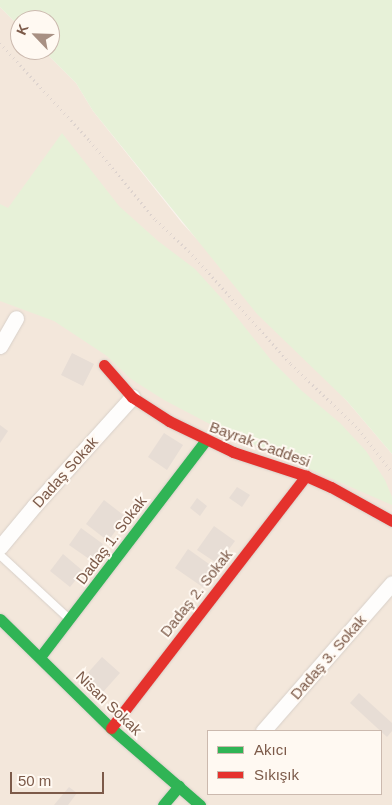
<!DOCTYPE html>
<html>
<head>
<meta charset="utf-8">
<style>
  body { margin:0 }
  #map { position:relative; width:392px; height:805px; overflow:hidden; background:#faf4ee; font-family:Arial,sans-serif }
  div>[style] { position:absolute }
  .residential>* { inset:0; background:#f3e7db }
  .green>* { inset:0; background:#e7f1d8 }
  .building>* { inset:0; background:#e7ddd5 }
  .path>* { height:2.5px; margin-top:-1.25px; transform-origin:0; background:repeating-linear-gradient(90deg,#ddd3ce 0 1px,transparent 0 5px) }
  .roads { filter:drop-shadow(0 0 1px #d8d0c9) drop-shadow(0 0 1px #d8d0c9) }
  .lane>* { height:8px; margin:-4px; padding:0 4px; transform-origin:4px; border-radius:4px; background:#fefdfc }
  .street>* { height:15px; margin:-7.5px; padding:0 7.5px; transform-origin:7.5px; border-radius:7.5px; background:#fefdfc }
  .fast>* { height:11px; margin:-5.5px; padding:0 5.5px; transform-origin:5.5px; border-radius:5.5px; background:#30b455 }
  .jam>* { height:11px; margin:-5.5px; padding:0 5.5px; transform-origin:5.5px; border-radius:5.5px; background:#e5322d }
  span { translate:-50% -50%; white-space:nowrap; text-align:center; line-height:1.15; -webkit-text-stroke:4px #fff9f2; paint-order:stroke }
  .street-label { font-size:15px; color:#7c5a49 }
  .legend { position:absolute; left:207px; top:730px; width:175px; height:65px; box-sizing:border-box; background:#fff9f2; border:1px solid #cbb9ae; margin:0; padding:6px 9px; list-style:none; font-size:15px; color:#7c5a49 }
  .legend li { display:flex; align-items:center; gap:10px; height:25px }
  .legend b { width:25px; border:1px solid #cbb9ae }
  .north { position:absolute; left:10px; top:10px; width:50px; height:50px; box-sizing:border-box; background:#fff9f2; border:1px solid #cbb9ae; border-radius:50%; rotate:294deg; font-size:14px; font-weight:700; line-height:20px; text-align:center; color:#7c5a49 }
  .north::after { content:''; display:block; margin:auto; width:18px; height:22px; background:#a89083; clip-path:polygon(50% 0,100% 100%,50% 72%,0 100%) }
  .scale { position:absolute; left:10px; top:772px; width:94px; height:22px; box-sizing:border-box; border:2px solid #7c5a49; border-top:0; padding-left:6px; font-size:15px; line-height:18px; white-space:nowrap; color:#7c5a49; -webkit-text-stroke:4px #fff9f2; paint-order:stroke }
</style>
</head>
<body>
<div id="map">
  <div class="residential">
    <div style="clip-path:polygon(evenodd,0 7px,20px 27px,20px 50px,43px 50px,76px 83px,93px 111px,182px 223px,347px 401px,392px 454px,392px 805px,0 805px,0 7px,208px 731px,381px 731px,381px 794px,208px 794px,208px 731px)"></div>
  </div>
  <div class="green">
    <div style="clip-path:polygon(0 0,392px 0,392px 454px,347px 401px,257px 314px,93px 111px,76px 83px,43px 50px,50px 50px,50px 20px,20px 20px,20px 27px,0 7px)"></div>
    <div style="clip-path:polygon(62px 133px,119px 206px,158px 241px,195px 269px,224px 301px,271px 360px,302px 391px,340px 423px,366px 451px,385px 480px,392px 497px,392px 505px,227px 433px,164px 400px,131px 379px,107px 356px,54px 321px,0 301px,0 204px,8px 208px)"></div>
  </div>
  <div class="building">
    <div style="clip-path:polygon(72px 353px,94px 364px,83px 386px,61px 375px)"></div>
    <div style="clip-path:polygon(0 425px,8px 431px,0 443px)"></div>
    <div style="clip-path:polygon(164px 433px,183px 445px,167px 470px,148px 457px)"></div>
    <div style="clip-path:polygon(237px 487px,250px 495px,242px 507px,229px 498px)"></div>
    <div style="clip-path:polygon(197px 498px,207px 506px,200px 516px,190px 508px)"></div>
    <div style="clip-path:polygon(104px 500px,126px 517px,108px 541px,86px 524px)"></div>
    <div style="clip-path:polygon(214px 526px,235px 541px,218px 564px,197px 550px)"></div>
    <div style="clip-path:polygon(81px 528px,103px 544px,92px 561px,69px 545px)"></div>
    <div style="clip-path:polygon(188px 549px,216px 569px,204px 588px,175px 568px)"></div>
    <div style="clip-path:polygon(63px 554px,83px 571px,70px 587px,50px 571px)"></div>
    <div style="clip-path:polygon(102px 657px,120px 673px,103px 692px,85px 676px)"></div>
    <div style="clip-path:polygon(359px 693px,392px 723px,392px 731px,387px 737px,350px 703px)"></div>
    <div style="clip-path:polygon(69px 787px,77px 793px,68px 805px,54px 805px)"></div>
  </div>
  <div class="path">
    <div style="left:0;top:43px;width:133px;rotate:47.4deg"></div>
    <div style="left:90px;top:141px;width:103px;rotate:50.1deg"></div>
    <div style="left:156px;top:220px;width:45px;rotate:43.2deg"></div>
    <div style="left:189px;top:251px;width:152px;rotate:47.9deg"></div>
    <div style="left:291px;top:364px;width:94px;rotate:43.7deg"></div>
    <div style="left:359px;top:429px;width:54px;rotate:52.5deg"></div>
  </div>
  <div class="roads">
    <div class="lane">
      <div style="left:0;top:555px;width:93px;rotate:42.8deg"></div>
    </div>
    <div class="street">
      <div style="left:0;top:346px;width:32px;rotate:-60deg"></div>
      <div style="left:0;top:547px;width:53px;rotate:-50.3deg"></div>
      <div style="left:34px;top:506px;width:147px;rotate:-48deg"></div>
      <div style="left:263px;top:731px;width:196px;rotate:-48.9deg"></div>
    </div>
    <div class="fast">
      <div style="left:0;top:619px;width:156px;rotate:44.5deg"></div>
      <div style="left:111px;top:728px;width:118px;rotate:40.9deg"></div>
      <div style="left:40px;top:657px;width:273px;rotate:-52.6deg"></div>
      <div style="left:163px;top:805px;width:25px;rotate:-50deg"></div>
    </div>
    <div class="jam">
      <div style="left:104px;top:365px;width:43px;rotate:48.8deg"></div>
      <div style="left:132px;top:397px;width:44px;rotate:33deg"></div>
      <div style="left:169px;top:421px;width:71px;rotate:25.8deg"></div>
      <div style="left:233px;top:452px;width:77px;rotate:18.2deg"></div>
      <div style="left:306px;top:476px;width:27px;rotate:24deg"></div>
      <div style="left:331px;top:487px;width:70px;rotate:29.1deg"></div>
      <div style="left:111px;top:728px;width:319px;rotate:-52.3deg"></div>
    </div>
  </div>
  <div class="street-label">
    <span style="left:260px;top:444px;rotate:20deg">Bayrak Caddesi</span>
    <span style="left:65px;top:472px;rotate:-48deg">Dadaş Sokak</span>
    <span style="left:111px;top:540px;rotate:-53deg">Dadaş 1. Sokak</span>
    <span style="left:196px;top:593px;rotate:-52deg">Dadaş 2. Sokak</span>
    <span style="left:328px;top:657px;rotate:-49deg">Dadaş 3. Sokak</span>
    <span style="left:109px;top:703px;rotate:44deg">Nisan Sokak</span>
  </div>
  <ul class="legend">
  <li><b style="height:6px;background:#30b455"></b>Akıcı</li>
  <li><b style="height:6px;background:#e5322d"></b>Sıkışık</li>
  </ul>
  <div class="north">K</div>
  <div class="scale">50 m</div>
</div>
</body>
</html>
